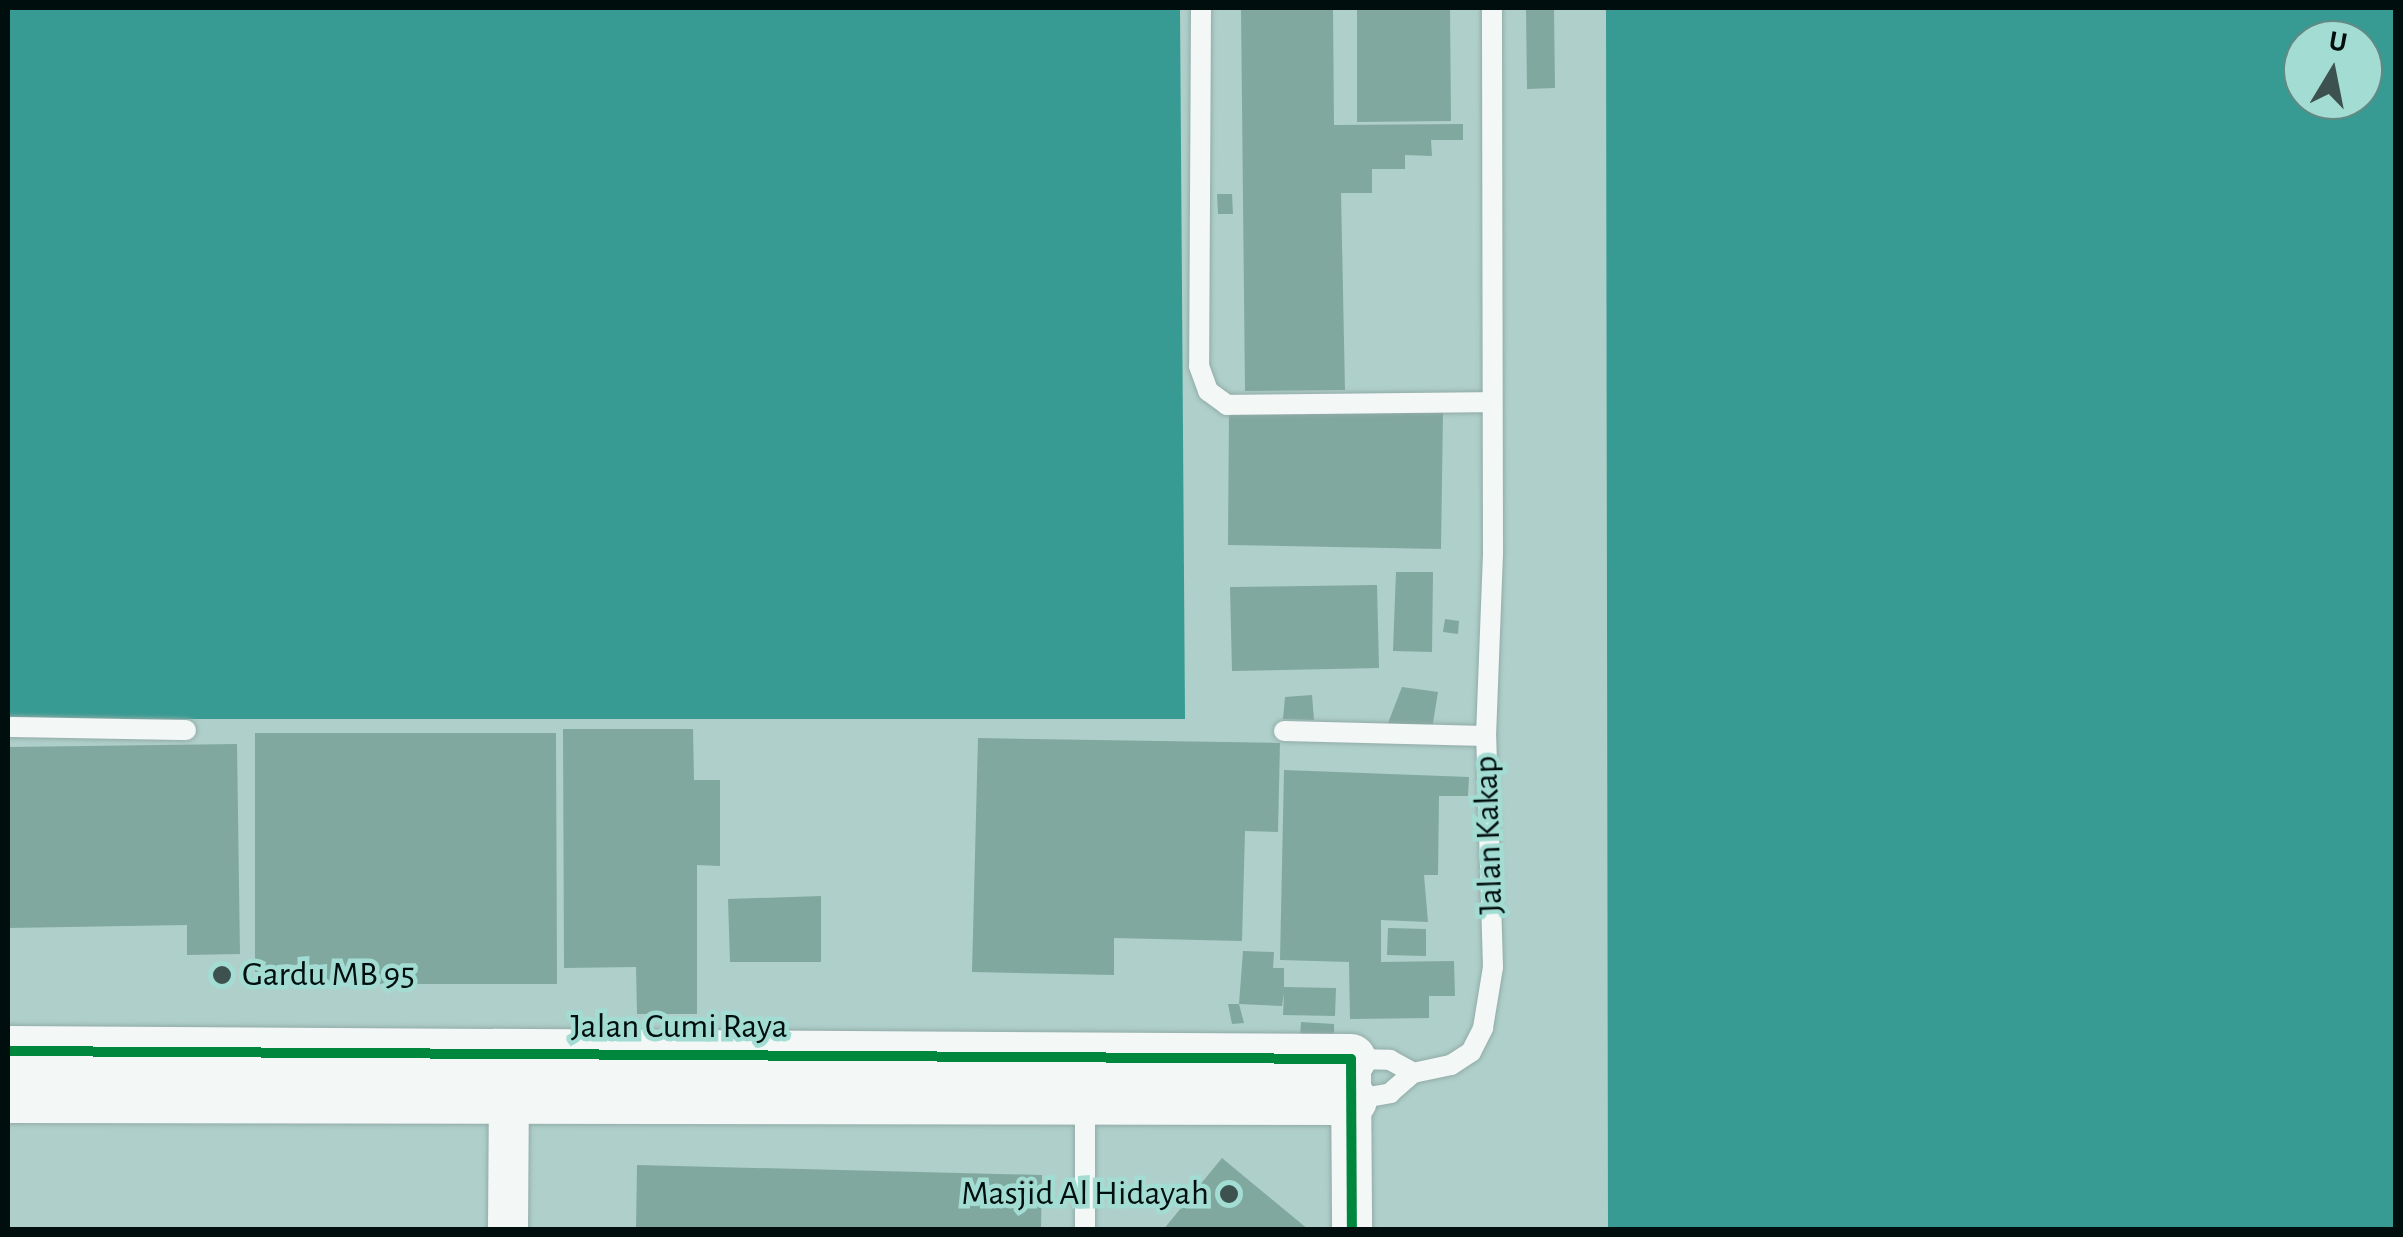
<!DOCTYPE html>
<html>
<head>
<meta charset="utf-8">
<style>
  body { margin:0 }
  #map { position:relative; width:2403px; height:1237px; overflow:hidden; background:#afcfca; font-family:"Alegreya Sans",sans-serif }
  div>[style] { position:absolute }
  .water>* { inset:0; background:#379b93 }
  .building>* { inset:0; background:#81a89e }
  .roads { filter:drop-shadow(0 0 2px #92aba7) drop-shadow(0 0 2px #92aba7) }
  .service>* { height:20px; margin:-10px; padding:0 10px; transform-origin:10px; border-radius:10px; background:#f3f8f7 }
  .minor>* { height:40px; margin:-20px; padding:0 20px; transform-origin:20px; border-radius:20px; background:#f3f8f7 }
  .tertiary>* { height:50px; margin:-25px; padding:0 25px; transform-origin:25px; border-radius:25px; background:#f3f8f7 }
  .cycleway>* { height:10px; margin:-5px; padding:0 5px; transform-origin:5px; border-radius:5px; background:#00873e }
  .dots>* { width:28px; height:28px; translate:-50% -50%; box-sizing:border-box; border:5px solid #a2dcd3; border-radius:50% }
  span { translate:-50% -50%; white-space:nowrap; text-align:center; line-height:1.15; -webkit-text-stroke:9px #a2dcd3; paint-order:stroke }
  .street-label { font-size:35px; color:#000f0d }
  .poi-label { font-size:35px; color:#000f0d }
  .left { translate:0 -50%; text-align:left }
  .right { translate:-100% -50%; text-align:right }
  .frame { position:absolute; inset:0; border:10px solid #000f0d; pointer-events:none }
  .north { position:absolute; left:2283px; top:20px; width:100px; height:100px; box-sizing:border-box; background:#a2dcd3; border:2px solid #618a84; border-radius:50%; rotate:10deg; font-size:28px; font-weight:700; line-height:40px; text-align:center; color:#000f0d }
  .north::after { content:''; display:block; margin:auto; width:35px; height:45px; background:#3d524f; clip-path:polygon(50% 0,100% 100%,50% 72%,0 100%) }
</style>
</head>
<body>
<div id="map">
  <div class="water">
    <div style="clip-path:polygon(8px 8px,1180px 8px,1185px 719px,8px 719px)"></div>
    <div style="clip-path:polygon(evenodd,1606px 8px,2395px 8px,2395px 1229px,1608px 1229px,1606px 8px,2303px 40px,2363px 40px,2363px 100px,2303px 100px,2303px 40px)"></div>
  </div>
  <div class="building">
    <div style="clip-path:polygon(1241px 8px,1333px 8px,1334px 125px,1463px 124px,1463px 140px,1431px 140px,1432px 156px,1405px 155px,1405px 169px,1372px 169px,1372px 193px,1341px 193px,1345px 390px,1245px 391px)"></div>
    <div style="clip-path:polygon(1357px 8px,1450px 8px,1451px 121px,1357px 122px)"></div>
    <div style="clip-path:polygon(1526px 8px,1554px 8px,1555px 88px,1527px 89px)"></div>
    <div style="clip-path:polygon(1217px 194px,1232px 194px,1233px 214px,1218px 214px)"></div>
    <div style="clip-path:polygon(1229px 409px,1443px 412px,1441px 549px,1228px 545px)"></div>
    <div style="clip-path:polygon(1396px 572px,1433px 572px,1432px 652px,1393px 651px)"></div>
    <div style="clip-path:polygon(1377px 585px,1379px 668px,1232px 671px,1230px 587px)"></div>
    <div style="clip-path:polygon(1445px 619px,1459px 621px,1458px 634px,1443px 632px)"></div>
    <div style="clip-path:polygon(1402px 687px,1438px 692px,1432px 729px,1388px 723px)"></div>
    <div style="clip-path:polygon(1312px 695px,1314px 720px,1283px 719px,1285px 697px)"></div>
    <div style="clip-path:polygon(563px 729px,693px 729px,694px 780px,720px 780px,720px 866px,697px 865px,697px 1014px,637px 1014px,636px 967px,564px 968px)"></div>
    <div style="clip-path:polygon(255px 733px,556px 733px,557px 984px,255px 984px)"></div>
    <div style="clip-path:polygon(978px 738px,1280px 743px,1278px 832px,1245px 831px,1242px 941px,1114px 938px,1114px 975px,972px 972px)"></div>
    <div style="clip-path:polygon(237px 744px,240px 954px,187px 955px,187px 925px,8px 928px,8px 747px)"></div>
    <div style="clip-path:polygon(1284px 770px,1469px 777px,1468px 796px,1439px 796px,1438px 875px,1424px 875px,1428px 922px,1381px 920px,1381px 962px,1454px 961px,1455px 996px,1429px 996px,1429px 1018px,1350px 1019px,1349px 962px,1280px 960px)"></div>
    <div style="clip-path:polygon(821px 896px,821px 962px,730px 962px,728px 899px)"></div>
    <div style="clip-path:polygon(1388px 928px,1426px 929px,1426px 956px,1387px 955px)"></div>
    <div style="clip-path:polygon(1243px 951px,1274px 952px,1273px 968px,1284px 968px,1284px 987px,1336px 988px,1335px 1016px,1283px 1015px,1284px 993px,1282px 1006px,1239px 1004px)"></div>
    <div style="clip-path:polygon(214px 967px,231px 968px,231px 983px,213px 983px)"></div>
    <div style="clip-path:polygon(1228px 1004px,1239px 1004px,1244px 1023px,1232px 1024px)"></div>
    <div style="clip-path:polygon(1301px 1022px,1334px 1024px,1334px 1040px,1300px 1039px)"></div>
    <div style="clip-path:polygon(1222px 1158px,1309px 1230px,1163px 1230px)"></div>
    <div style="clip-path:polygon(637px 1165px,1042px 1175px,1041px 1230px,636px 1230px)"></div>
  </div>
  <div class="roads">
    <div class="service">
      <div style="left:1201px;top:8px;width:358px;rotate:90.3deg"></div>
      <div style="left:1199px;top:366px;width:27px;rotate:70deg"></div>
      <div style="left:1208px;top:391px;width:24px;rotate:36deg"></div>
      <div style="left:1227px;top:405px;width:265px;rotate:-0.6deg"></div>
      <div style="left:8px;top:727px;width:178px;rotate:1deg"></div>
      <div style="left:1284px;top:731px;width:202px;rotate:1.4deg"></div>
      <div style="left:1351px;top:1059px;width:39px;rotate:1deg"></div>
      <div style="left:1390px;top:1060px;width:26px;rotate:29deg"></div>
      <div style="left:1085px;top:1100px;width:130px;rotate:90deg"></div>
      <div style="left:1352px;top:1100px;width:39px;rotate:-10deg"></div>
      <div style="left:1390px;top:1093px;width:30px;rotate:-41deg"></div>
      <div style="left:1413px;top:1073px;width:39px;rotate:-12deg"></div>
      <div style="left:1451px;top:1065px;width:24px;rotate:-33deg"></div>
      <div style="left:1471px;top:1052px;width:27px;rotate:-63deg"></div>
      <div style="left:1483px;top:1028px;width:62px;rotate:-80.7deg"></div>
      <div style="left:1493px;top:967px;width:231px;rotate:-91.7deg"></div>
      <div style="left:1486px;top:736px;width:184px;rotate:-87.8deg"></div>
      <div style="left:1493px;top:552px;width:544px;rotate:-90.11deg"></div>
    </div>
    <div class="minor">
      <div style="left:1351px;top:1073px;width:157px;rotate:89.6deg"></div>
      <div style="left:508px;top:1230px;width:161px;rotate:-89.6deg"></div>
    </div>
    <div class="tertiary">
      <div style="left:8px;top:1051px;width:1343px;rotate:0.34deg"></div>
      <div style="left:8px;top:1098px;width:1344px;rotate:0.09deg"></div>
    </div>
  </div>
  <div class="cycleway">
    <div style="left:8px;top:1051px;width:1343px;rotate:0.34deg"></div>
    <div style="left:1351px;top:1059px;width:171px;rotate:89.7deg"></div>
  </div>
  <div class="dots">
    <div style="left:222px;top:975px;background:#3d524f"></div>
    <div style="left:1229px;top:1194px;background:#3d524f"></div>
  </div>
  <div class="street-label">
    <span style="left:1489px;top:835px;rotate:-92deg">Jalan Kakap</span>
    <span style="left:679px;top:1027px">Jalan Cumi Raya</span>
  </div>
  <div class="poi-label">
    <span class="left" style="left:242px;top:975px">Gardu MB 95</span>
    <span class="right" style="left:1209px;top:1194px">Masjid Al Hidayah</span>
  </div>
  <div class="frame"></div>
  <div class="north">U</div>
</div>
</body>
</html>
